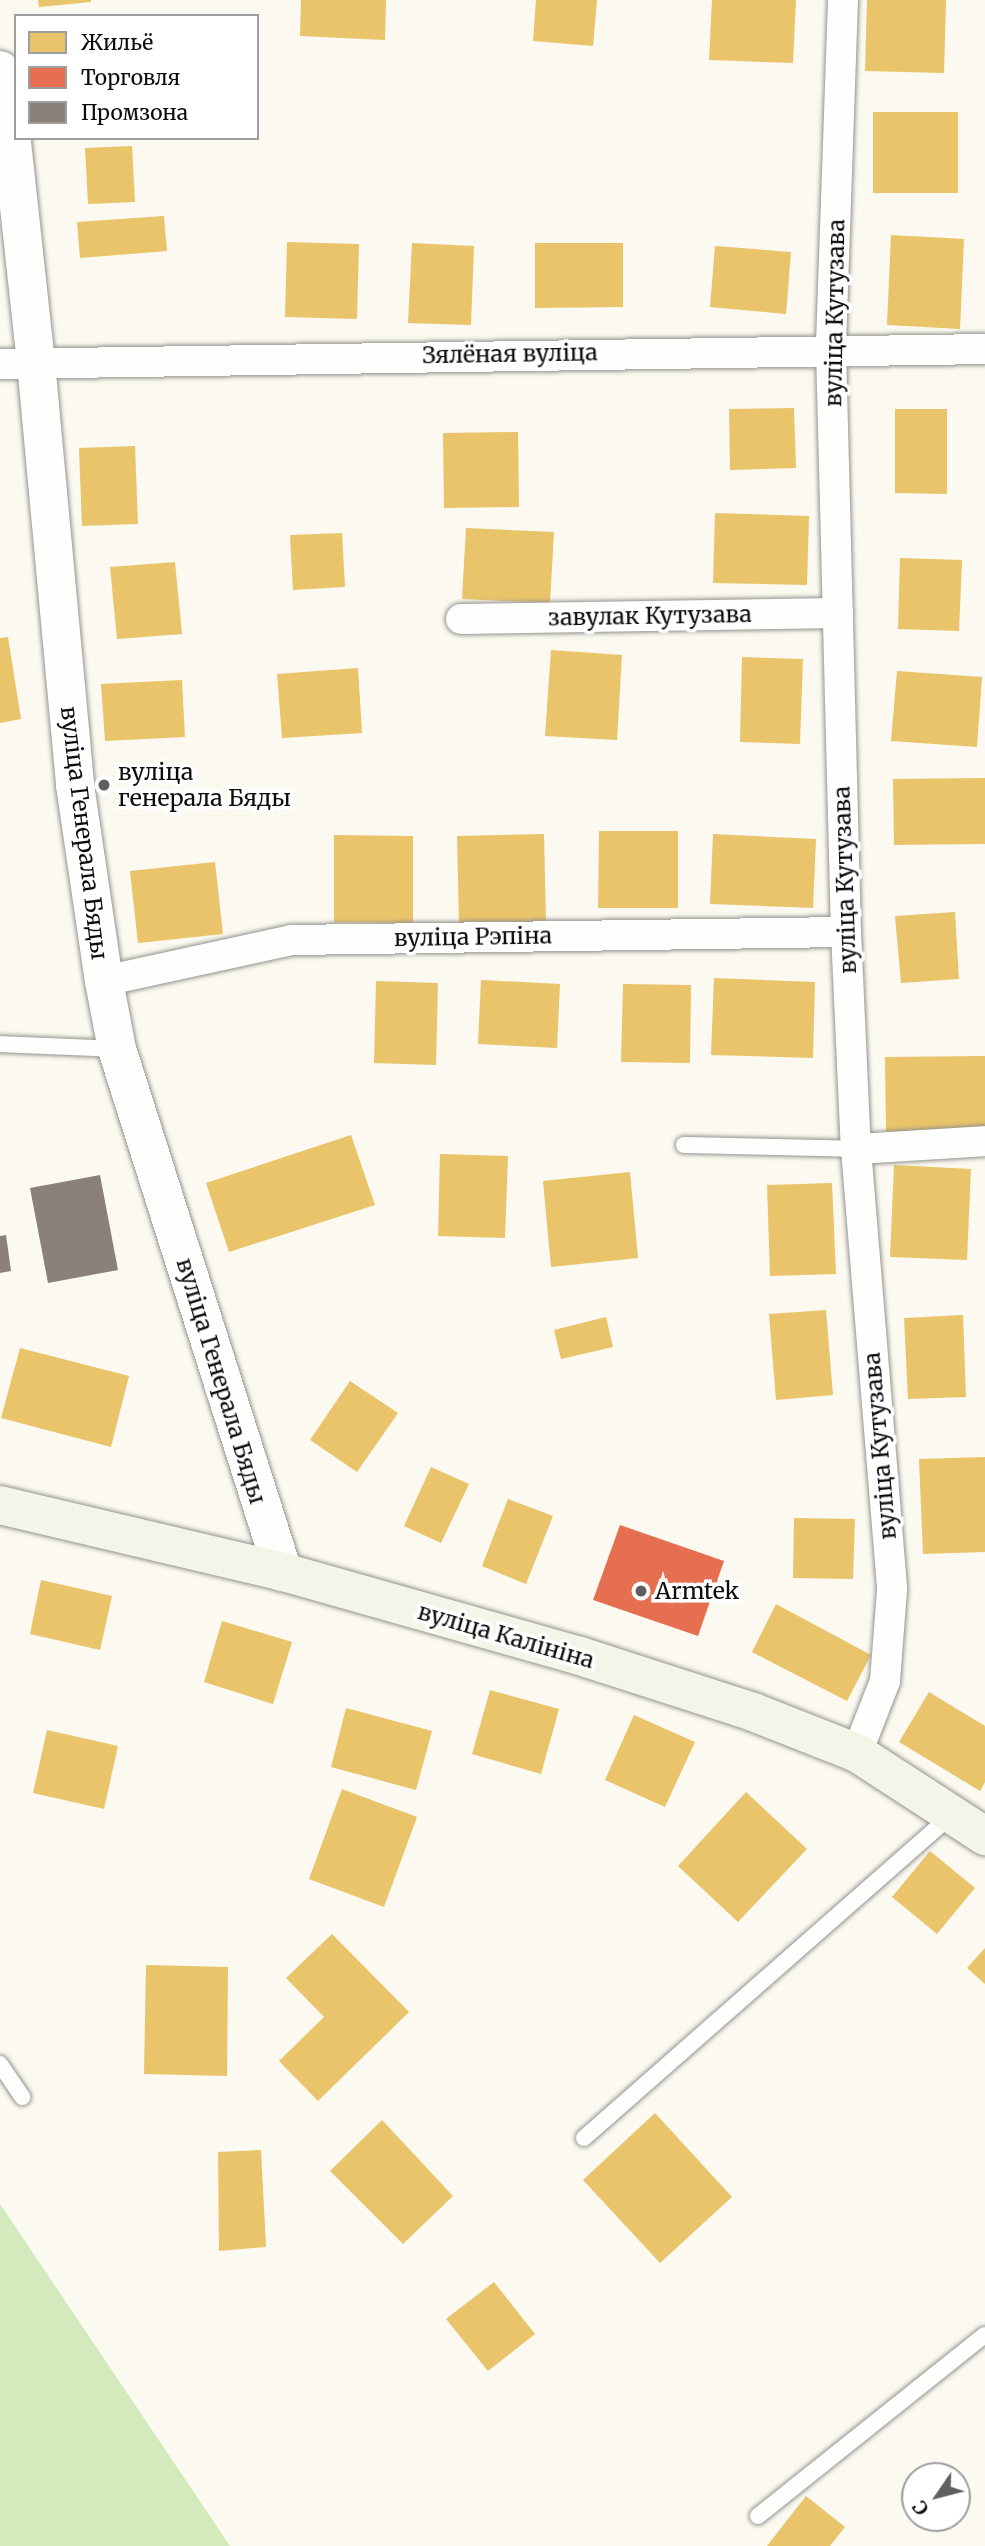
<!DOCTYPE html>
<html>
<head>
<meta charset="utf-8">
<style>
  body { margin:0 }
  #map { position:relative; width:985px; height:2546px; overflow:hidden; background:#fbf9f0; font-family:Merriweather,serif }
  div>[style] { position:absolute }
  .forest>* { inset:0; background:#d2eabc }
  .homes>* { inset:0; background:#e9c46a }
  .shops>* { inset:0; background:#e76f51 }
  .industry>* { inset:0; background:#8a817c }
  .roads { filter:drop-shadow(0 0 2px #94938f) drop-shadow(0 0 2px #94938f) }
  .service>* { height:16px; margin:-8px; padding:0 8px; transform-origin:8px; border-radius:8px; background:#fefefd }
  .minor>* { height:30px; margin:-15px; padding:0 15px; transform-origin:15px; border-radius:15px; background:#fefefd }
  .tertiary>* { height:38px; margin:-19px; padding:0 19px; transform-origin:19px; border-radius:19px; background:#fefefd }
  .secondary>* { height:38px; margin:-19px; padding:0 19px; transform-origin:19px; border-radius:19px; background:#f5f4e8 }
  .dots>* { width:19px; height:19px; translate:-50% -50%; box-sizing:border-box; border:4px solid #fff; border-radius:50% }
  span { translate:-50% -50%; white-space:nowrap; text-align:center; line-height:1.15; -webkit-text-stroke:7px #fff; paint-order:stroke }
  .street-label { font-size:23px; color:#0c0c0c }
  .poi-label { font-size:23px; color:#0c0c0c }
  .left { translate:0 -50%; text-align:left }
  .legend { position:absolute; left:14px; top:14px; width:245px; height:126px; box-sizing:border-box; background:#fff; border:2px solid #9e9e9e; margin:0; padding:9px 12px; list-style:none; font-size:21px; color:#0c0c0c }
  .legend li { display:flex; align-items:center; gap:14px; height:35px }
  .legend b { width:35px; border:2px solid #9e9e9e }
  .north { position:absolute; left:901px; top:2462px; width:70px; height:70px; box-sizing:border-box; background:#fff; border:2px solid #9e9e9e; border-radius:50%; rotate:235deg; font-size:19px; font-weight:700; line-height:28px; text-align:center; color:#0c0c0c }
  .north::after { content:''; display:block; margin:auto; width:24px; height:32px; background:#605f5c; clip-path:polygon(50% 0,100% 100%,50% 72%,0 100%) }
</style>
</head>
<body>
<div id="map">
  <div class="forest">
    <div style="clip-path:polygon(0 2204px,230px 2546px,0 2546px)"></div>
  </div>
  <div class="homes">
    <div style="clip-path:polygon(38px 0,91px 0,91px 2px,39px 7px)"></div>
    <div style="clip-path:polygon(301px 0,386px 0,385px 40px,300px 36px)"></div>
    <div style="clip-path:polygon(536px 0,597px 0,593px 46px,533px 41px)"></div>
    <div style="clip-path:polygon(712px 0,796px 0,793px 63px,709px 60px)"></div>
    <div style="clip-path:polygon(867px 0,946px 0,944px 73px,865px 71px)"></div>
    <div style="clip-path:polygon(873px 112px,958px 112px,958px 193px,873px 193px)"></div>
    <div style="clip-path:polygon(132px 146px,135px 202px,88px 204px,85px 148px)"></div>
    <div style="clip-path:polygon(164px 216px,167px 251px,80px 258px,77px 222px)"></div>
    <div style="clip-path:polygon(891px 235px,964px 239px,960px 329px,887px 325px)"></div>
    <div style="clip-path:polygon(287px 242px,359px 244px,357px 319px,285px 317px)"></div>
    <div style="clip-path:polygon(412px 243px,474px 246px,471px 325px,408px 323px)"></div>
    <div style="clip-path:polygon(535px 243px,623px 243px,623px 307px,535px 308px)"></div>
    <div style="clip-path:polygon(715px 246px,791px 252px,786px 314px,710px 307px)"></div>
    <div style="clip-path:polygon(794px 408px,796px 468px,730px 470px,729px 409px)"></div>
    <div style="clip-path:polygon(895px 409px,947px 409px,947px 494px,895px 493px)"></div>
    <div style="clip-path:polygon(518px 432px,519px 507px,444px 508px,443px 433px)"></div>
    <div style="clip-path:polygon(135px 446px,138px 524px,82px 526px,79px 448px)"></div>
    <div style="clip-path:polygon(715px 513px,809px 516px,807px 585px,713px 583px)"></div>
    <div style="clip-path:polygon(466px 528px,554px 532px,550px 603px,462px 599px)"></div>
    <div style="clip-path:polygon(342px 533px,345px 587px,293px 590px,290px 535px)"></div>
    <div style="clip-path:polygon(900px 558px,962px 560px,959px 631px,898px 629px)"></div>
    <div style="clip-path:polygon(175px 562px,182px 634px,117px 639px,110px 567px)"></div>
    <div style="clip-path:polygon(8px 637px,21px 719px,0 723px,0 638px)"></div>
    <div style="clip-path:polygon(551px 650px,622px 655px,617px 740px,545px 736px)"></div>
    <div style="clip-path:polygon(742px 657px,803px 659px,800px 744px,740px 742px)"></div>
    <div style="clip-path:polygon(358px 668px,362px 733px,282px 738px,277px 674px)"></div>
    <div style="clip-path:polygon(897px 671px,982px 677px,977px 747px,891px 741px)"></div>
    <div style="clip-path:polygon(182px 680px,185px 737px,105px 741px,101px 684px)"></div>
    <div style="clip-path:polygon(985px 778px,985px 844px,894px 845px,893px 779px)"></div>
    <div style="clip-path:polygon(599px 831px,678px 831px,678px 908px,598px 908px)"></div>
    <div style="clip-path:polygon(544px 834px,546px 922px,459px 924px,457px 836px)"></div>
    <div style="clip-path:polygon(713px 834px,816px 839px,813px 908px,710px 904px)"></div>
    <div style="clip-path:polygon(334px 835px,413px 836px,413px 923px,334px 922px)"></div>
    <div style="clip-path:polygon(215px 862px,223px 934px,138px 943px,130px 871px)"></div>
    <div style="clip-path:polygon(955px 912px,959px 979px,901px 983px,895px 916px)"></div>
    <div style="clip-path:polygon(714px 978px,815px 982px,813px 1058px,711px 1055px)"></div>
    <div style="clip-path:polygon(481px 980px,560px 984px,557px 1048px,478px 1044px)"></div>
    <div style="clip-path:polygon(376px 981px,438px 983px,436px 1065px,374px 1063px)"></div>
    <div style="clip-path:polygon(623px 984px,691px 985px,690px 1063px,621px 1062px)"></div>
    <div style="clip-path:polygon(985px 1056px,985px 1130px,886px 1132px,885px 1057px)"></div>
    <div style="clip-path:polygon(351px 1135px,375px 1205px,229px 1252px,206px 1183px)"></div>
    <div style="clip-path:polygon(440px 1154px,508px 1156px,505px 1238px,438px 1236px)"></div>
    <div style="clip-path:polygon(894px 1165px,971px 1169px,967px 1260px,890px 1257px)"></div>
    <div style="clip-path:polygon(630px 1172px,638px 1258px,551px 1267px,543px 1181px)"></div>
    <div style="clip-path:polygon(832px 1183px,836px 1274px,770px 1276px,767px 1185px)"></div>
    <div style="clip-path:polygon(826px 1310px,833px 1395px,776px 1400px,769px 1314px)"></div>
    <div style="clip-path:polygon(963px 1315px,966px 1397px,908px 1399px,904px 1318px)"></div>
    <div style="clip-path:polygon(606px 1317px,613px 1347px,561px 1359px,554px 1330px)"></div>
    <div style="clip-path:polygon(20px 1348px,129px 1376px,111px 1447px,1px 1418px)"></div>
    <div style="clip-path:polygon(350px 1381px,398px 1413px,357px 1472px,310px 1440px)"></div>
    <div style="clip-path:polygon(985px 1457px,985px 1552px,923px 1554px,919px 1459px)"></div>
    <div style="clip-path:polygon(431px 1467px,469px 1484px,441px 1543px,404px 1526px)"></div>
    <div style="clip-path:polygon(508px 1499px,553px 1516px,526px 1584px,482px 1566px)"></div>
    <div style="clip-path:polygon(794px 1518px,855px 1519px,853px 1579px,793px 1578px)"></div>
    <div style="clip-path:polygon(41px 1580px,112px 1596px,100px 1650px,30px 1634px)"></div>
    <div style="clip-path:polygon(776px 1604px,871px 1655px,847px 1701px,752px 1652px)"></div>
    <div style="clip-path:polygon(222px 1621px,292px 1642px,273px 1704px,204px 1682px)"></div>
    <div style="clip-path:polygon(490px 1690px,559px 1709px,541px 1774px,472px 1754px)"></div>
    <div style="clip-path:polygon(929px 1692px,985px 1726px,985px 1782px,980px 1791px,899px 1742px)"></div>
    <div style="clip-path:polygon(346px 1708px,432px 1731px,416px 1790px,331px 1767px)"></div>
    <div style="clip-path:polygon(634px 1715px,695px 1742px,665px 1807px,605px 1780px)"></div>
    <div style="clip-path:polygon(47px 1730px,118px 1746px,104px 1809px,33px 1793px)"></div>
    <div style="clip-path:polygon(342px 1789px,417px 1817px,384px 1907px,309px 1879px)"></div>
    <div style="clip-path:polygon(746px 1792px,807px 1849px,738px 1922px,678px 1866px)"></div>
    <div style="clip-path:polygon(930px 1851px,975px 1888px,937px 1934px,892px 1897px)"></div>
    <div style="clip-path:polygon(332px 1934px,409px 2012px,318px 2101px,279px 2061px,324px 2017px,286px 1978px)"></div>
    <div style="clip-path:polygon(985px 1948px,985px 1984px,967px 1968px)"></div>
    <div style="clip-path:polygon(146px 1965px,228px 1967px,227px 2076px,144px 2074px)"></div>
    <div style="clip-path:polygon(655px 2113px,732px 2197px,660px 2263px,583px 2180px)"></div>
    <div style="clip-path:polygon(382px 2120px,453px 2196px,403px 2244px,330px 2171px)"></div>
    <div style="clip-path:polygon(261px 2150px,266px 2247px,219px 2251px,218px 2152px)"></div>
    <div style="clip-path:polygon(494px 2282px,535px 2334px,488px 2371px,446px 2319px)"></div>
    <div style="clip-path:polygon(806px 2496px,845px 2527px,830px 2546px,767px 2546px)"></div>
  </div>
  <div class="shops">
    <div style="clip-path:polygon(620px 1525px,724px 1561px,698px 1636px,593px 1600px)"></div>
  </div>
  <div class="industry">
    <div style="clip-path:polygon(100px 1175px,118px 1270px,48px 1283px,30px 1188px)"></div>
    <div style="clip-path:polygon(6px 1235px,11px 1271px,0 1273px,0 1236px)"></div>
  </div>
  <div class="roads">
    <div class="service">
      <div style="left:0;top:1044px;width:117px;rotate:2.4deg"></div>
      <div style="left:684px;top:1145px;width:172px;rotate:1.3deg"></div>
      <div style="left:0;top:2064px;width:40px;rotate:56deg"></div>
      <div style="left:584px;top:2138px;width:490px;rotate:-41.3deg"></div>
      <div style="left:758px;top:2516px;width:290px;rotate:-38.6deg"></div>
    </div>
    <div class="minor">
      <div style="left:843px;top:0;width:349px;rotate:92deg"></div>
      <div style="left:831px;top:349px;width:583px;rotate:88.53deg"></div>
      <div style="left:846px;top:932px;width:217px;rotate:87.4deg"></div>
      <div style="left:856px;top:1149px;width:442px;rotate:85.3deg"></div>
      <div style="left:892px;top:1590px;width:91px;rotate:94.4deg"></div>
      <div style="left:885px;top:1681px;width:77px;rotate:111.3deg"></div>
      <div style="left:0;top:364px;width:985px;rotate:-0.87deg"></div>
      <div style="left:461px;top:619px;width:377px;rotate:-0.9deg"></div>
      <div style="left:104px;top:981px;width:192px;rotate:-12.3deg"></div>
      <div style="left:292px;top:940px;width:554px;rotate:-0.83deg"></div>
      <div style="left:856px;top:1149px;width:129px;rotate:-3.5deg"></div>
    </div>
    <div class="tertiary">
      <div style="left:0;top:70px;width:64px;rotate:80.1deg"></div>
      <div style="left:11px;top:133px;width:231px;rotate:83.8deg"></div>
      <div style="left:36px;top:363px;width:424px;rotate:84.7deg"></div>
      <div style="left:75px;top:785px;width:198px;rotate:81.6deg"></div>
      <div style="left:104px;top:981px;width:69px;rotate:79.2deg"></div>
      <div style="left:117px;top:1049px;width:549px;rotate:72.39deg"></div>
    </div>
    <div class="secondary">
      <div style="left:0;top:1505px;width:291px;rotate:13.3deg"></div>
      <div style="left:283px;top:1572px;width:309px;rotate:15.8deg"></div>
      <div style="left:580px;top:1656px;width:182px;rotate:17.9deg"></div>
      <div style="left:753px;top:1712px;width:112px;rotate:21.5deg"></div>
      <div style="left:857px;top:1753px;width:153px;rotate:33deg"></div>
    </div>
  </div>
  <div class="dots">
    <div style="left:104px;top:785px;background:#605f5c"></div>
    <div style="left:641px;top:1591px;background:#605f5c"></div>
  </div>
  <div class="street-label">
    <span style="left:835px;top:313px;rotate:-89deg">вуліца Кутузава</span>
    <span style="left:510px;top:354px;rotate:-1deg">Зялёная вуліца</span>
    <span style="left:650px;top:616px;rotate:-1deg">завулак Кутузава</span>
    <span style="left:84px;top:833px;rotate:83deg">вуліца Генерала Бяды</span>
    <span style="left:845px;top:880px;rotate:-92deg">вуліца Кутузава</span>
    <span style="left:473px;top:937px;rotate:-1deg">вуліца Рэпіна</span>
    <span style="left:221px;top:1381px;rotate:73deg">вуліца Генерала Бяды</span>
    <span style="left:880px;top:1446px;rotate:-95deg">вуліца Кутузава</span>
    <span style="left:506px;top:1636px;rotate:16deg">вуліца Калініна</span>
  </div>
  <div class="poi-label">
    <span class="left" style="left:118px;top:785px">вуліца<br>генерала Бяды</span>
    <span class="left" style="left:655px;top:1591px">Armtek</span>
  </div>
  <ul class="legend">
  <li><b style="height:19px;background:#e9c46a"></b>Жильё</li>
  <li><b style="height:19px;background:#e76f51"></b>Торговля</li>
  <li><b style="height:19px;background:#8a817c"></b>Промзона</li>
  </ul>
  <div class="north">С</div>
</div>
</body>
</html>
